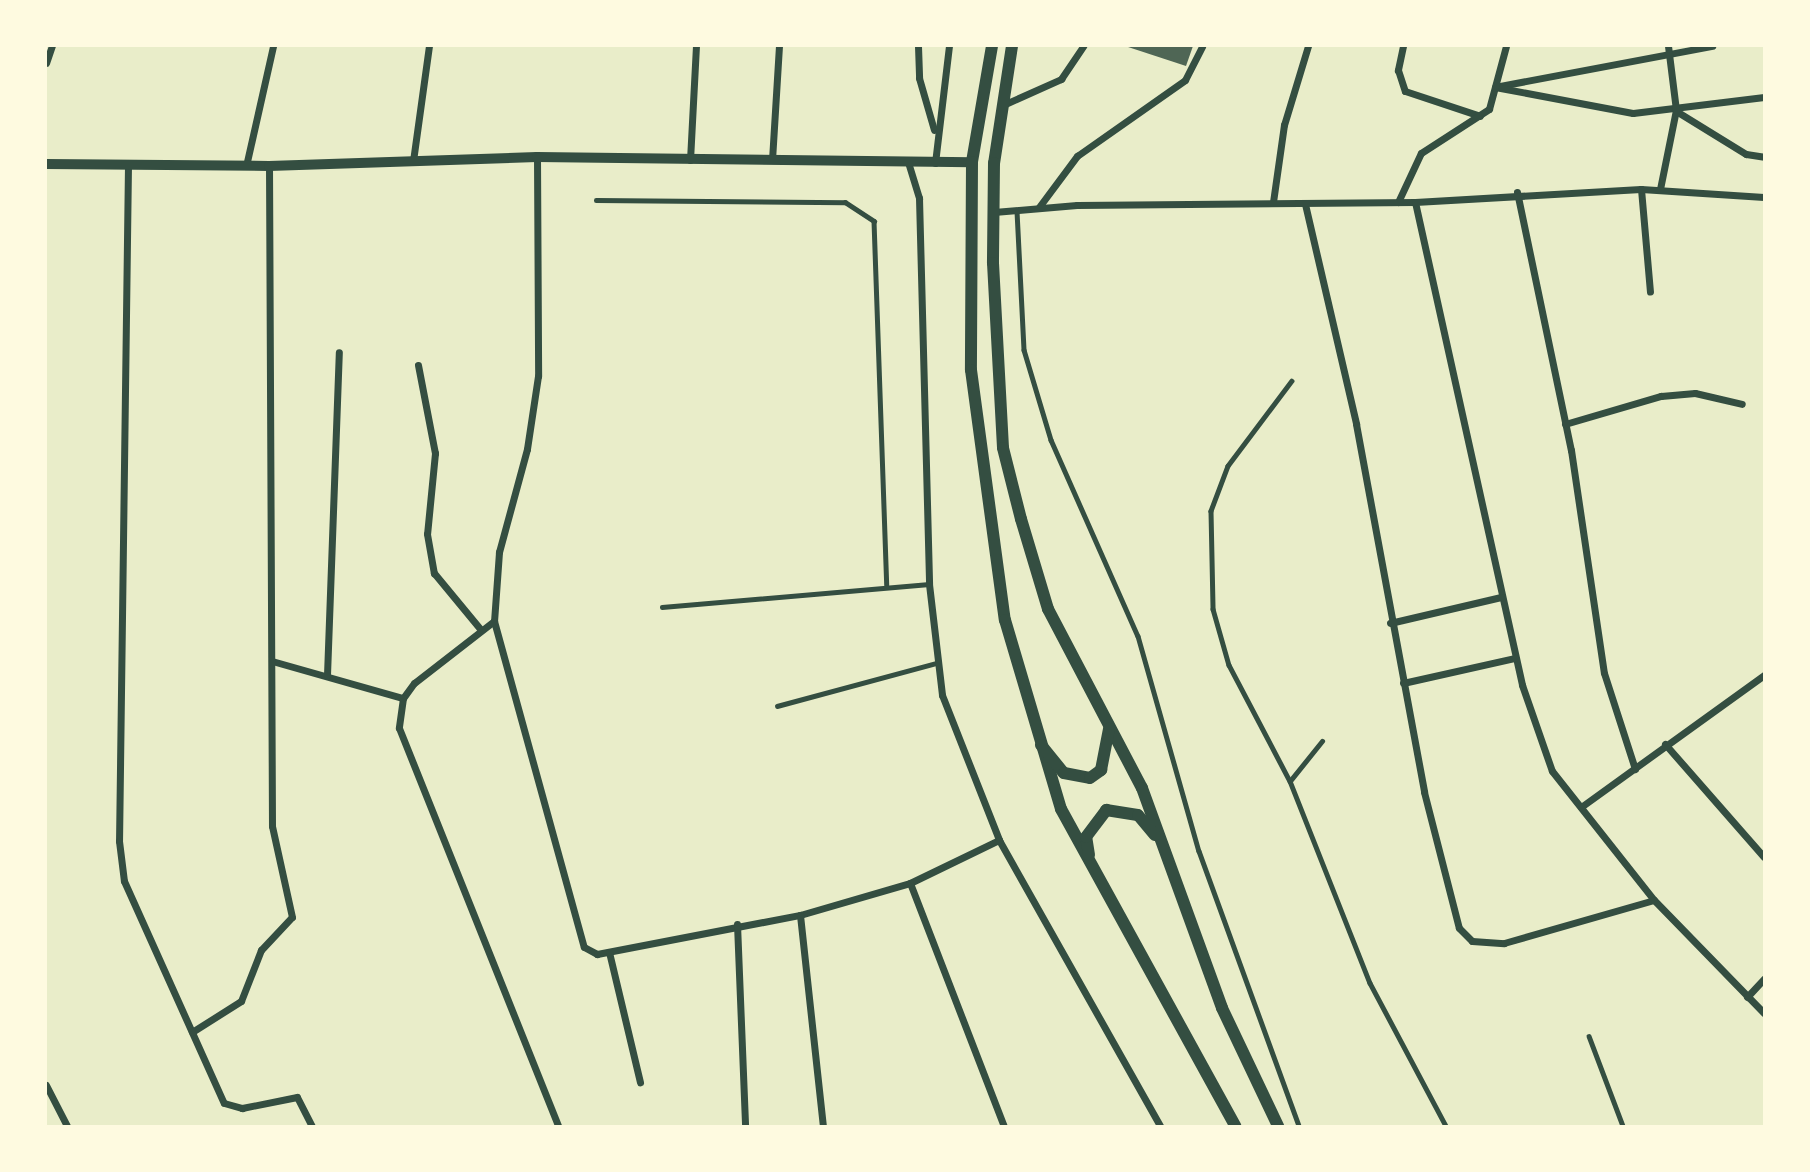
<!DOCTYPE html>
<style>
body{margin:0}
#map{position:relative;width:1810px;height:1172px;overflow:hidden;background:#e9edc9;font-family:"Open Sans",sans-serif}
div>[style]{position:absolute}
.building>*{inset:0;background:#4f6655}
.service>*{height:4.5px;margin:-2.25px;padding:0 2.25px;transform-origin:2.25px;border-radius:2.25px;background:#344e41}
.minor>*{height:7px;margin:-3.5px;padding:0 3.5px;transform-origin:3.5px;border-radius:3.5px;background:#344e41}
.tertiary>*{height:10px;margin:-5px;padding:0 5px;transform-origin:5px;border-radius:5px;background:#344e41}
.secondary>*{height:12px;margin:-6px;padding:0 6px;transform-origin:6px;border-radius:6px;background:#344e41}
span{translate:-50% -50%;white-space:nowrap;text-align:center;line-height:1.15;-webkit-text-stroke:6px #fefae0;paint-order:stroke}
.frame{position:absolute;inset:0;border:47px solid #fefae0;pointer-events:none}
</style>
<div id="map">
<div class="building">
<i style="clip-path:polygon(1125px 46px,1193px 46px,1186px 66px)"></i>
</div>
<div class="service">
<i style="left:596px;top:200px;width:249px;rotate:0.5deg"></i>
<i style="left:845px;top:202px;width:35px;rotate:33deg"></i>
<i style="left:874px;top:221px;width:364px;rotate:88deg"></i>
<i style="left:1017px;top:211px;width:139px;rotate:87.1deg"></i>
<i style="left:1024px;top:350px;width:94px;rotate:73.3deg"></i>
<i style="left:1051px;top:440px;width:214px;rotate:66.1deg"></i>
<i style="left:1138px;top:636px;width:223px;rotate:74.2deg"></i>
<i style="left:1199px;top:851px;width:293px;rotate:70deg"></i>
<i style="left:1292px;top:381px;width:106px;rotate:127deg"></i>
<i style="left:1228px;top:466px;width:48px;rotate:110.7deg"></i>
<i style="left:1211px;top:511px;width:98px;rotate:88.8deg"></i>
<i style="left:1213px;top:609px;width:58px;rotate:74.1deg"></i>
<i style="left:1229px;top:665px;width:131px;rotate:62.3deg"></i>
<i style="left:1290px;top:781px;width:217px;rotate:68.4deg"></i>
<i style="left:1370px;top:983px;width:162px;rotate:62deg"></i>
<i style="left:662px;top:607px;width:268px;rotate:-4.9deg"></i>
<i style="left:777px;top:706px;width:165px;rotate:-15.1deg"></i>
<i style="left:1290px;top:781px;width:51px;rotate:-51.3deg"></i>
<i style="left:1589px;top:1036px;width:96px;rotate:69.3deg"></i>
</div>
<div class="minor">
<i style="left:918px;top:46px;width:32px;rotate:88deg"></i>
<i style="left:919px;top:78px;width:54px;rotate:73.9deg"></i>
<i style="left:1403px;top:46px;width:25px;rotate:102deg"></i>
<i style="left:1398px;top:70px;width:22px;rotate:72deg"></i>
<i style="left:1405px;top:91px;width:79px;rotate:18.4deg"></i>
<i style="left:46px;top:63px;width:18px;rotate:-71deg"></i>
<i style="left:1500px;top:86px;width:216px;rotate:-10.7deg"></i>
<i style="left:1495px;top:87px;width:140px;rotate:10.7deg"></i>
<i style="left:1633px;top:113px;width:132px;rotate:-7deg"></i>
<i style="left:1003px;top:105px;width:64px;rotate:-24.1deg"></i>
<i style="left:1061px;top:79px;width:40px;rotate:-56deg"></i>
<i style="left:1676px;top:111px;width:82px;rotate:31.6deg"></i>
<i style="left:1746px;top:154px;width:18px;rotate:9deg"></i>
<i style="left:537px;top:157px;width:219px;rotate:89.7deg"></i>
<i style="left:538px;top:376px;width:74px;rotate:98.6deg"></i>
<i style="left:527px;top:449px;width:107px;rotate:105.2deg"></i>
<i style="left:499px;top:552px;width:69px;rotate:94.1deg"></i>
<i style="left:494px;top:621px;width:338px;rotate:74.6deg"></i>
<i style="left:584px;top:947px;width:15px;rotate:28deg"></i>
<i style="left:597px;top:954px;width:207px;rotate:-10.9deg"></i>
<i style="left:800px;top:915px;width:115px;rotate:-16.2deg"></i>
<i style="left:910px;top:883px;width:99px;rotate:-25.8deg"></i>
<i style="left:690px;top:160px;width:114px;rotate:-87deg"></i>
<i style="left:772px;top:160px;width:114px;rotate:-86.5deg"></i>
<i style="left:413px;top:161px;width:116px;rotate:-82.1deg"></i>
<i style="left:908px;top:162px;width:38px;rotate:73deg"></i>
<i style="left:919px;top:198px;width:386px;rotate:88.5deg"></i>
<i style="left:929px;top:584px;width:112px;rotate:83.3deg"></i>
<i style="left:942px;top:695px;width:156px;rotate:68.5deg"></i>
<i style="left:999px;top:840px;width:328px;rotate:60.6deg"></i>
<i style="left:935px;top:163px;width:118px;rotate:-83.2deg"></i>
<i style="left:128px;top:165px;width:676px;rotate:90.76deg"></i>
<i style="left:119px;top:841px;width:40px;rotate:82.9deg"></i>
<i style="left:124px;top:881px;width:243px;rotate:65.8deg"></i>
<i style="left:224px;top:1103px;width:19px;rotate:16deg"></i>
<i style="left:242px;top:1108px;width:56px;rotate:-11.3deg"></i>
<i style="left:297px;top:1097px;width:33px;rotate:63deg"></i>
<i style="left:246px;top:166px;width:123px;rotate:-77.3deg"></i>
<i style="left:1641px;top:189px;width:103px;rotate:85deg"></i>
<i style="left:1660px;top:189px;width:81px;rotate:-78.6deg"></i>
<i style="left:1676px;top:110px;width:64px;rotate:-97.1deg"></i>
<i style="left:1517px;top:192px;width:264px;rotate:78.2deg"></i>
<i style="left:1571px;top:450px;width:225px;rotate:81.6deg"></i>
<i style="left:1604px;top:673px;width:101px;rotate:72.1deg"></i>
<i style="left:1273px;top:202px;width:78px;rotate:-81.9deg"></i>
<i style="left:1284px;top:125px;width:83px;rotate:-73.1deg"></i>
<i style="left:1398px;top:202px;width:54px;rotate:-64.9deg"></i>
<i style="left:1421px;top:153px;width:81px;rotate:-32.9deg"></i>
<i style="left:1489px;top:109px;width:65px;rotate:-74.9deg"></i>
<i style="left:1415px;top:202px;width:495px;rotate:77.5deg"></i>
<i style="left:1522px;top:685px;width:91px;rotate:70.8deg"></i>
<i style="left:1552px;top:771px;width:164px;rotate:51.7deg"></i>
<i style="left:1654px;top:900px;width:158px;rotate:45.8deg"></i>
<i style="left:1305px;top:204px;width:226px;rotate:76.9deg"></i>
<i style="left:1356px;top:424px;width:374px;rotate:79.5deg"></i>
<i style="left:1424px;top:792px;width:140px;rotate:75.6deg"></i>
<i style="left:1459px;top:928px;width:18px;rotate:45deg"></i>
<i style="left:1472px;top:941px;width:32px;rotate:4deg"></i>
<i style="left:1504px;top:943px;width:156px;rotate:-16deg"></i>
<i style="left:1039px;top:207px;width:64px;rotate:-53.3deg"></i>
<i style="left:1077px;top:156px;width:132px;rotate:-35.1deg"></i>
<i style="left:1185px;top:80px;width:38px;rotate:-63deg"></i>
<i style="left:994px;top:212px;width:83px;rotate:-4.8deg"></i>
<i style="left:1077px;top:205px;width:338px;rotate:-0.5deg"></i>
<i style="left:1415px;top:202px;width:226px;rotate:-3.3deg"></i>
<i style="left:1641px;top:189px;width:123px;rotate:3.7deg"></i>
<i style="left:418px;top:365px;width:90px;rotate:79.1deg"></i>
<i style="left:435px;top:453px;width:81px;rotate:95.6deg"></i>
<i style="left:427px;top:534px;width:40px;rotate:80deg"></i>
<i style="left:434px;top:573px;width:74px;rotate:50.5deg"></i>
<i style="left:1565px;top:424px;width:100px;rotate:-16.3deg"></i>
<i style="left:1661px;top:396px;width:34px;rotate:-5deg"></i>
<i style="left:1695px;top:393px;width:48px;rotate:13.2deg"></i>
<i style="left:494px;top:621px;width:101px;rotate:142.2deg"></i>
<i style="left:414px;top:683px;width:19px;rotate:126deg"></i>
<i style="left:403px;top:698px;width:30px;rotate:98deg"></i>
<i style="left:399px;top:728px;width:429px;rotate:68.2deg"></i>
<i style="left:1390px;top:623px;width:114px;rotate:-13.2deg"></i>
<i style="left:272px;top:661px;width:136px;rotate:15.8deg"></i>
<i style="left:327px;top:675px;width:323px;rotate:-87.9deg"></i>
<i style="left:1403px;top:683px;width:115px;rotate:-12.6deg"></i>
<i style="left:1665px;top:744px;width:150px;rotate:48.8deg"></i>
<i style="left:1581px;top:807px;width:226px;rotate:-35.8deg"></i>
<i style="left:910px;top:883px;width:261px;rotate:68.9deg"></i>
<i style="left:800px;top:915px;width:212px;rotate:83.8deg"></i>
<i style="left:737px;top:924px;width:202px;rotate:87.7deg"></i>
<i style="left:609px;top:952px;width:134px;rotate:76.6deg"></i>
<i style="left:1747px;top:997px;width:25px;rotate:-47deg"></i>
<i style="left:192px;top:1032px;width:58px;rotate:-32.3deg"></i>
<i style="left:241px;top:1001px;width:55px;rotate:-68.6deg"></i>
<i style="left:261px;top:950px;width:45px;rotate:-46.8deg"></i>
<i style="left:292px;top:917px;width:93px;rotate:-102.4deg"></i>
<i style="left:272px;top:826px;width:660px;rotate:-90.26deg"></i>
<i style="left:46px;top:1085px;width:46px;rotate:62.9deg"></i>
</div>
<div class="tertiary">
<i style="left:46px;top:164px;width:223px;rotate:0.5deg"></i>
<i style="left:269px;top:166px;width:268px;rotate:-1.9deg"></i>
<i style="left:537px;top:157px;width:435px;rotate:0.7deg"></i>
</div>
<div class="secondary">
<i style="left:992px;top:46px;width:118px;rotate:99.8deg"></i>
<i style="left:972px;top:162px;width:208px;rotate:90.3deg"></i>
<i style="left:971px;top:370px;width:252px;rotate:82.3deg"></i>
<i style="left:1005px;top:620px;width:197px;rotate:73.5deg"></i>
<i style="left:1061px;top:809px;width:362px;rotate:61.2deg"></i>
<i style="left:1012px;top:46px;width:118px;rotate:98.7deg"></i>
<i style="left:994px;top:163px;width:100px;rotate:90.6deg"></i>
<i style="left:993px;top:263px;width:185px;rotate:86.9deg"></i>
<i style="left:1003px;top:448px;width:73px;rotate:75.8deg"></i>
<i style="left:1021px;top:519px;width:94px;rotate:73.3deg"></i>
<i style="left:1048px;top:609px;width:202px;rotate:62.3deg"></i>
<i style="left:1142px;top:788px;width:234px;rotate:70deg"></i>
<i style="left:1222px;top:1008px;width:131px;rotate:64.6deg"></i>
<i style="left:1041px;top:745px;width:36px;rotate:51deg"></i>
<i style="left:1064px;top:773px;width:26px;rotate:11deg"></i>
<i style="left:1090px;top:778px;width:14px;rotate:-36deg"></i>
<i style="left:1101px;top:770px;width:42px;rotate:-79deg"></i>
<i style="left:1089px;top:855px;width:18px;rotate:-99deg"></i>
<i style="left:1086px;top:837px;width:34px;rotate:-53deg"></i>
<i style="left:1106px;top:810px;width:32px;rotate:9deg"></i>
<i style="left:1138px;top:815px;width:26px;rotate:50deg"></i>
</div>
<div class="frame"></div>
</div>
